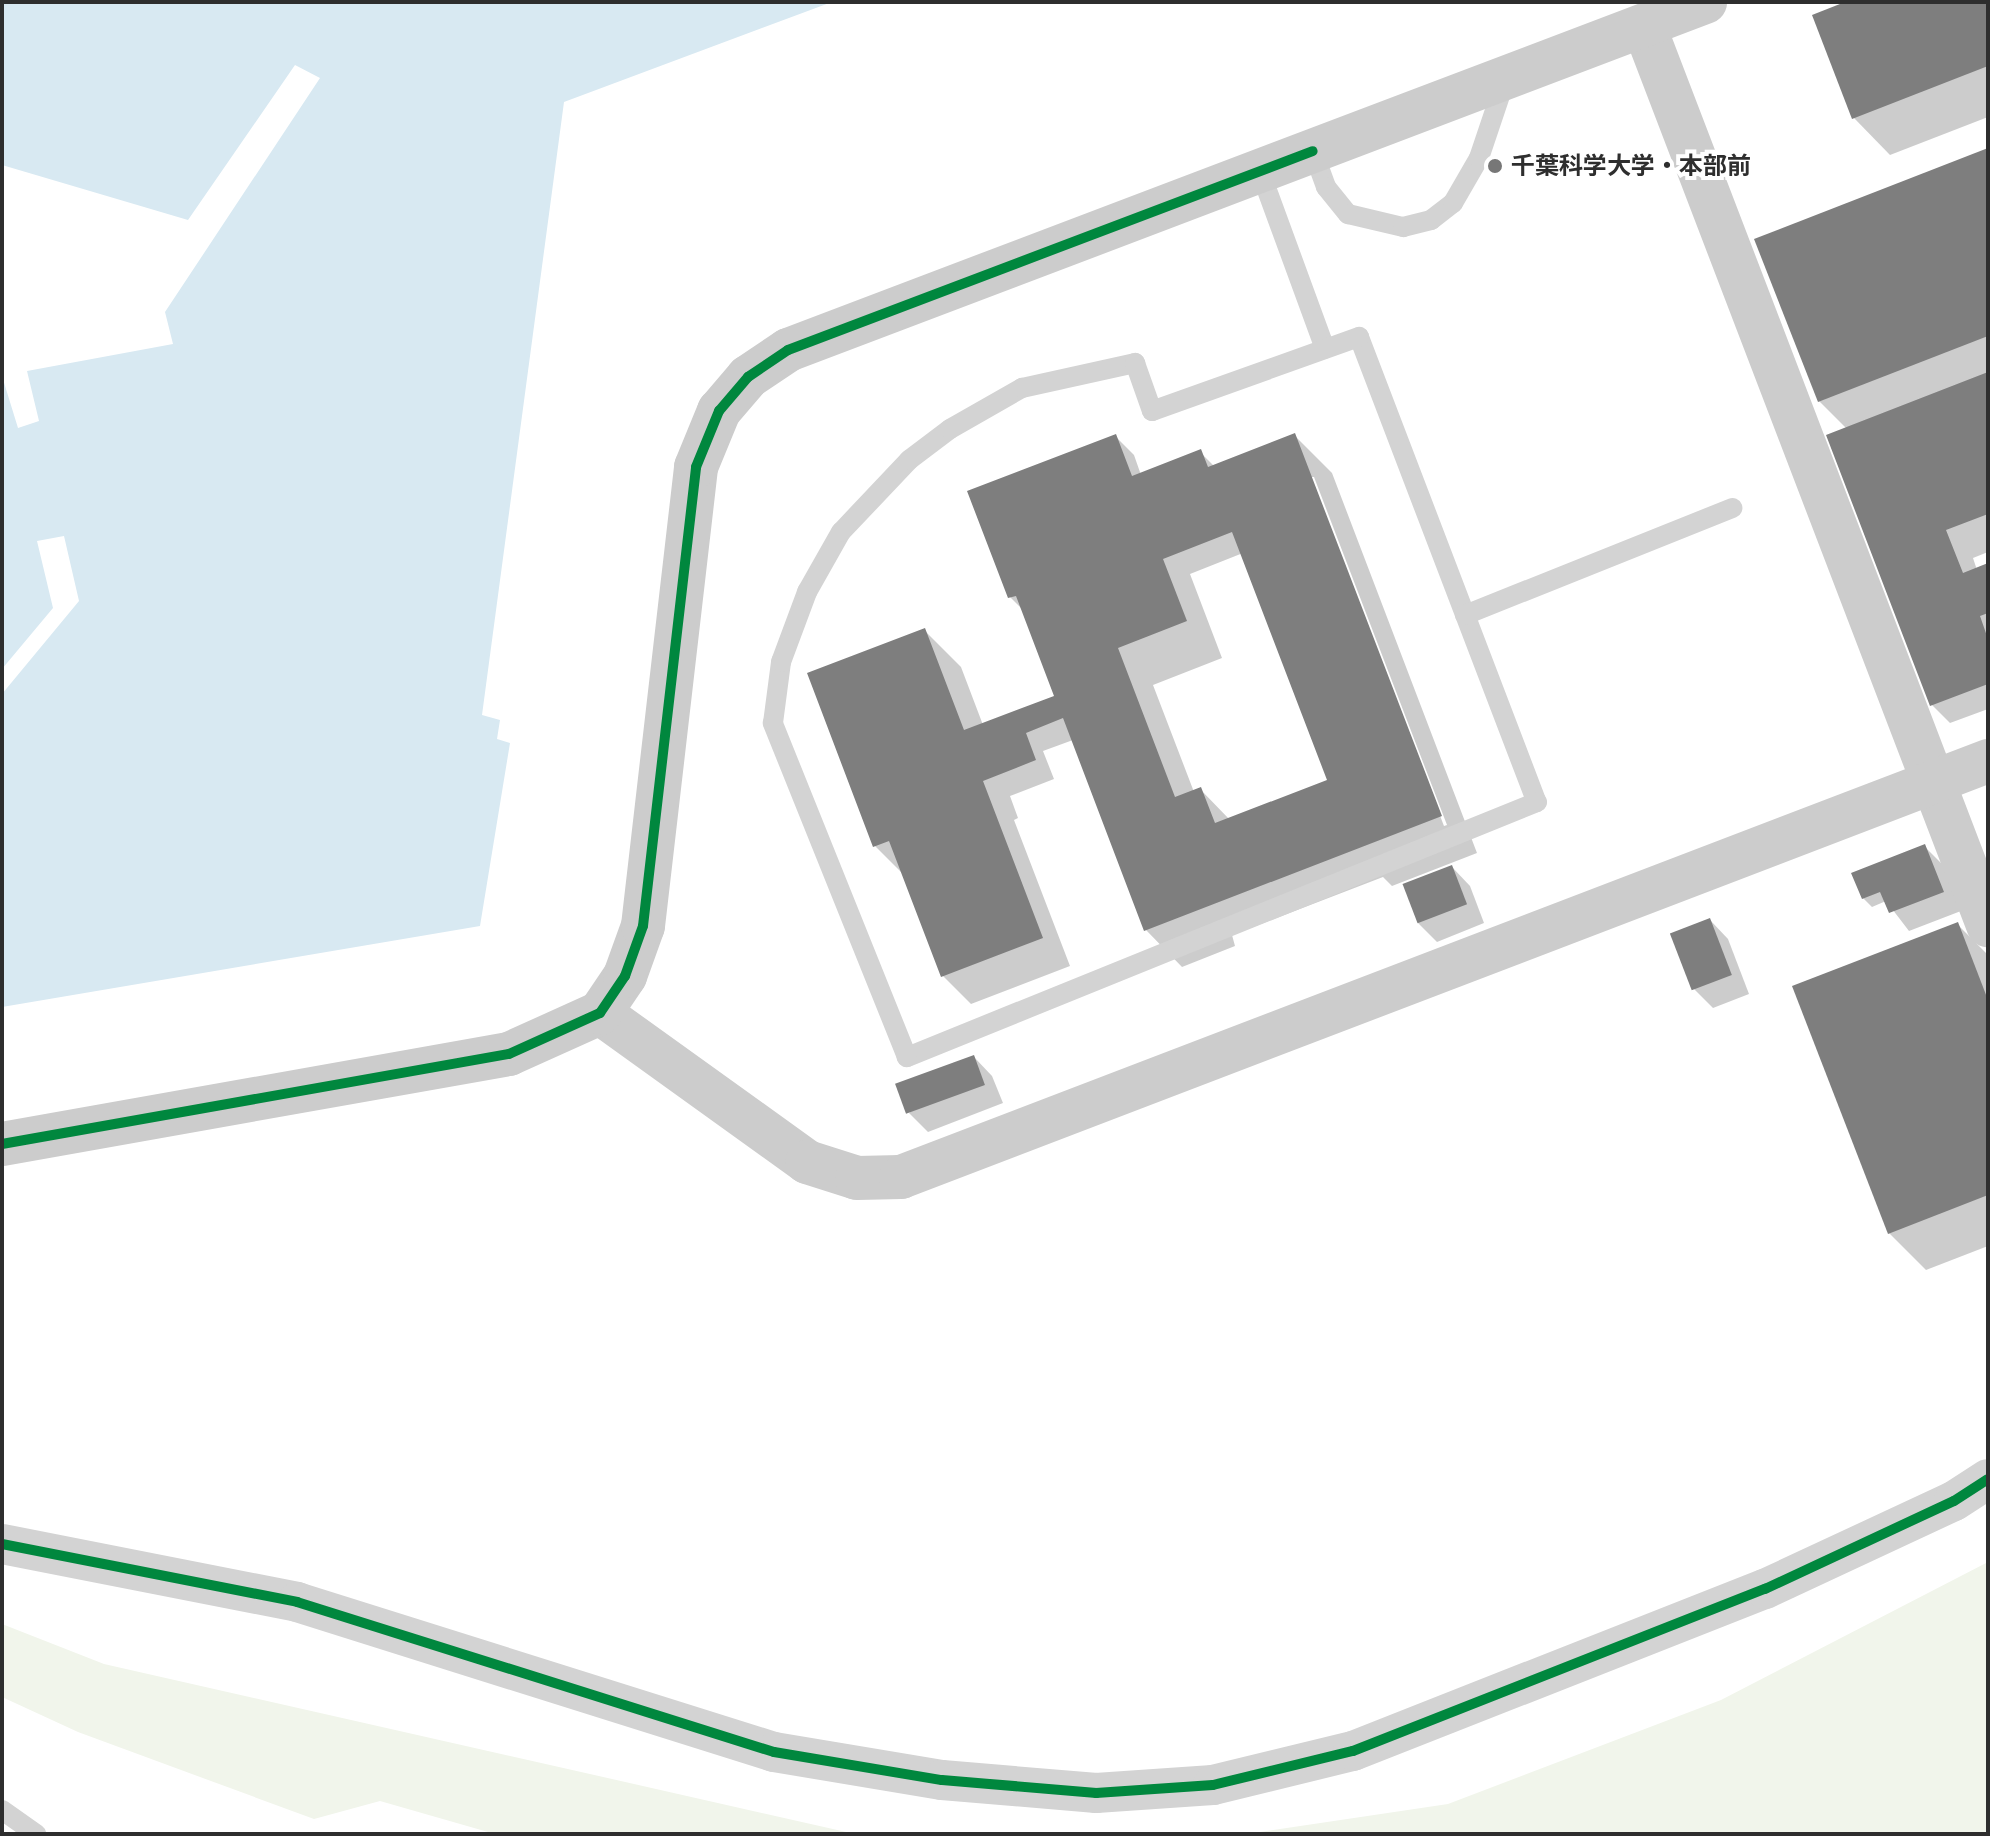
<!DOCTYPE html>
<meta charset="utf-8">
<style>
body{margin:0}
#map{position:relative;width:1990px;height:1836px;overflow:hidden;background:#fff;font-family:"Space Grotesk","Noto Sans JP",sans-serif}
div>[style]{position:absolute}
.green>*{inset:0;background:#f1f5eb}
.water>*{inset:0;background:#d8e9f2}
.shadow>*{inset:0;background:#0003}
.building>*{inset:0;background:#7e7e7e;transform-origin:0 0}
.lane>*{height:20px;margin:-10px;padding:0 10px;transform-origin:10px;border-radius:10px;background:#d3d3d3}
.street>*{height:40px;margin:-20px;padding:0 20px;transform-origin:20px;border-radius:20px;background:#d3d3d3}
.secondary>*{height:44px;margin:-22px;padding:0 22px;transform-origin:22px;border-radius:22px;background:#ccc}
.cycleway>*{height:10px;margin:-5px;padding:0 5px;transform-origin:5px;border-radius:5px;background:#00873e}
.dots>*{width:22px;height:22px;translate:-50% -50%;box-sizing:border-box;border:4px solid #fff;border-radius:50%}
span{translate:-50% -50%;white-space:nowrap;text-align:center;line-height:1.15;-webkit-text-stroke:8px #fff;paint-order:stroke}
.poi-label{font-size:24px;color:#2e2e2e;font-weight:700}
.left{translate:0 -50%;text-align:left}
.frame{position:absolute;inset:0;border:4px solid #2e2e2e;pointer-events:none}
</style>
<div id="map">
<div class="green">
<i style="clip-path:polygon(1988px 1562px,1988px 1834px,1246px 1834px,1448px 1804px,1721px 1700px)"></i>
<i style="clip-path:polygon(2px 1624px,104px 1664px,855px 1834px,495px 1834px,380px 1801px,314px 1819px,78px 1732px,2px 1697px)"></i>
</div>
<div class="water">
<i style="clip-path:polygon(2px 2px,832px 2px,564px 102px,482px 715px,500px 720px,497px 739px,510px 743px,480px 926px,2px 1007px,2px 694px,79px 601px,64px 536px,37px 541px,53px 608px,2px 669px,2px 376px,18px 428px,39px 421px,27px 371px,173px 344px,165px 312px,320px 78px,295px 65px,188px 220px,2px 165px)"></i>
</div>
<div class="shadow">
<i style="clip-path:polygon(1851px 2px,1988px 2px,1988px 117px,1890px 155px,1854px 118px)"></i>
<i style="clip-path:polygon(1988px 150px,1988px 552px,1973px 558px,1977px 570px,1988px 566px,1988px 709px,1950px 723px,1932px 705px,1847px 429px,1819px 401px)"></i>
<i style="clip-path:polygon(evenodd,1115px 436px,1134px 455px,1141px 475px,1200px 452px,1215px 467px,1295px 436px,1332px 473px,1477px 853px,1392px 886px,1383px 877px,1232px 935px,1235px 946px,1182px 967px,1146px 930px,1073px 740px,1043px 751px,1054px 779px,1010px 796px,1018px 818px,1014px 820px,1070px 966px,971px 1004px,943px 976px,904px 875px,875px 846px,924px 630px,961px 667px,983px 725px,1057px 697px,1024px 611px,1010px 597px,1115px 436px,1310px 477px,1314px 477px,1447px 825px,1444px 826px,1310px 477px,1115px 436px,1243px 553px,1332px 788px,1230px 820px,1200px 789px,1194px 792px,1153px 685px,1222px 658px,1190px 574px,1243px 553px)"></i>
<i style="clip-path:polygon(1924px 846px,1943px 865px,1961px 911px,1909px 931px,1886px 901px,1872px 907px,1863px 898px)"></i>
<i style="clip-path:polygon(1452px 867px,1470px 886px,1484px 923px,1437px 942px,1418px 923px)"></i>
<i style="clip-path:polygon(1710px 920px,1728px 939px,1749px 994px,1713px 1008px,1694px 989px)"></i>
<i style="clip-path:polygon(1957px 924px,1988px 955px,1988px 1246px,1926px 1270px,1889px 1233px)"></i>
<i style="clip-path:polygon(974px 1057px,992px 1076px,1003px 1103px,928px 1132px,909px 1113px)"></i>
</div>
<div class="building">
<i style="clip-path:polygon(1845px 2px,1988px 2px,1988px 66px,1852px 119px,1812px 15px)"></i>
<i style="clip-path:polygon(1988px 148px,1988px 336px,1818px 402px,1754px 239px)"></i>
<i style="clip-path:polygon(1988px 372px,1988px 514px,1946px 530px,1963px 573px,1988px 563px,1988px 613px,1980px 616px,1988px 639px,1988px 684px,1930px 706px,1826px 435px)"></i>
<i style="clip-path:polygon(evenodd,1295px 433px,1442px 816px,1144px 931px,1063px 718px,1026px 733px,1036px 760px,983px 781px,1043px 938px,941px 977px,889px 841px,873px 847px,807px 673px,925px 628px,964px 730px,1054px 696px,1016px 596px,1008px 598px,967px 491px,1116px 434px,1132px 476px,1201px 449px,1208px 467px,1295px 433px,1232px 532px,1327px 780px,1215px 823px,1201px 787px,1175px 797px,1118px 648px,1187px 621px,1163px 559px,1232px 532px)"></i>
<i style="clip-path:polygon(1925px 844px,1944px 892px,1889px 913px,1880px 892px,1862px 899px,1851px 873px)"></i>
<i style="left:1452px;top:865px;width:42px;height:53px;rotate:69deg"></i>
<i style="left:1710px;top:918px;width:61px;height:43px;rotate:69deg"></i>
<i style="clip-path:polygon(1958px 922px,1988px 1000px,1988px 1195px,1888px 1234px,1792px 986px)"></i>
<i style="left:974px;top:1055px;width:32px;height:84px;rotate:70deg"></i>
</div>
<div class="lane">
<i style="left:1313px;top:151px;width:38px;rotate:70deg"></i>
<i style="left:1326px;top:187px;width:35px;rotate:51deg"></i>
<i style="left:1348px;top:214px;width:57px;rotate:13.3deg"></i>
<i style="left:1403px;top:227px;width:29px;rotate:-14deg"></i>
<i style="left:1431px;top:220px;width:28px;rotate:-38deg"></i>
<i style="left:1453px;top:203px;width:52px;rotate:-60deg"></i>
<i style="left:1479px;top:158px;width:84px;rotate:-71.4deg"></i>
<i style="left:1260px;top:171px;width:189px;rotate:69.9deg"></i>
<i style="left:1359px;top:337px;width:498px;rotate:69.1deg"></i>
<i style="left:1537px;top:802px;width:680px;rotate:157.96deg"></i>
<i style="left:907px;top:1057px;width:360px;rotate:-111.9deg"></i>
<i style="left:773px;top:723px;width:62px;rotate:-82.5deg"></i>
<i style="left:781px;top:662px;width:75px;rotate:-69.6deg"></i>
<i style="left:807px;top:592px;width:69px;rotate:-60.5deg"></i>
<i style="left:841px;top:532px;width:99px;rotate:-46.6deg"></i>
<i style="left:909px;top:460px;width:51px;rotate:-37.1deg"></i>
<i style="left:950px;top:429px;width:83px;rotate:-29.7deg"></i>
<i style="left:1022px;top:388px;width:116px;rotate:-12.5deg"></i>
<i style="left:1135px;top:363px;width:51px;rotate:70.5deg"></i>
<i style="left:1152px;top:411px;width:220px;rotate:-19.7deg"></i>
<i style="left:1465px;top:615px;width:288px;rotate:-21.8deg"></i>
<i style="left:2px;top:1810px;width:42px;rotate:35.2deg"></i>
</div>
<div class="street">
<i style="left:2px;top:1544px;width:301px;rotate:11.1deg"></i>
<i style="left:297px;top:1602px;width:500px;rotate:17.46deg"></i>
<i style="left:774px;top:1752px;width:170px;rotate:9.5deg"></i>
<i style="left:942px;top:1780px;width:155px;rotate:4.8deg"></i>
<i style="left:1096px;top:1793px;width:117px;rotate:-3.9deg"></i>
<i style="left:1213px;top:1785px;width:144px;rotate:-13.7deg"></i>
<i style="left:1353px;top:1751px;width:443px;rotate:-21.5deg"></i>
<i style="left:1765px;top:1589px;width:208px;rotate:-25deg"></i>
<i style="left:1954px;top:1501px;width:40px;rotate:-32.9deg"></i>
</div>
<div class="secondary">
<i style="left:1644px;top:26px;width:963px;rotate:69.06deg"></i>
<i style="left:600px;top:1013px;width:255px;rotate:35.7deg"></i>
<i style="left:807px;top:1162px;width:52px;rotate:17.7deg"></i>
<i style="left:857px;top:1178px;width:44px;rotate:-1.3deg"></i>
<i style="left:901px;top:1177px;width:1164px;rotate:-20.94deg"></i>
<i style="left:2px;top:1144px;width:515px;rotate:-10.07deg"></i>
<i style="left:509px;top:1054px;width:100px;rotate:-24.3deg"></i>
<i style="left:600px;top:1013px;width:45px;rotate:-56deg"></i>
<i style="left:625px;top:976px;width:53px;rotate:-70.2deg"></i>
<i style="left:643px;top:926px;width:462px;rotate:-83.4deg"></i>
<i style="left:696px;top:467px;width:61px;rotate:-67.7deg"></i>
<i style="left:719px;top:411px;width:45px;rotate:-49.5deg"></i>
<i style="left:748px;top:377px;width:48px;rotate:-34deg"></i>
<i style="left:788px;top:350px;width:981px;rotate:-20.78deg"></i>
</div>
<div class="cycleway">
<i style="left:2px;top:1144px;width:515px;rotate:-10.07deg"></i>
<i style="left:509px;top:1054px;width:100px;rotate:-24.3deg"></i>
<i style="left:600px;top:1013px;width:45px;rotate:-56deg"></i>
<i style="left:625px;top:976px;width:53px;rotate:-70.2deg"></i>
<i style="left:643px;top:926px;width:462px;rotate:-83.4deg"></i>
<i style="left:696px;top:467px;width:61px;rotate:-67.7deg"></i>
<i style="left:719px;top:411px;width:45px;rotate:-49.5deg"></i>
<i style="left:748px;top:377px;width:48px;rotate:-34deg"></i>
<i style="left:788px;top:350px;width:561px;rotate:-20.76deg"></i>
<i style="left:2px;top:1544px;width:301px;rotate:11.1deg"></i>
<i style="left:297px;top:1602px;width:500px;rotate:17.46deg"></i>
<i style="left:774px;top:1752px;width:170px;rotate:9.5deg"></i>
<i style="left:942px;top:1780px;width:155px;rotate:4.8deg"></i>
<i style="left:1096px;top:1793px;width:117px;rotate:-3.9deg"></i>
<i style="left:1213px;top:1785px;width:144px;rotate:-13.7deg"></i>
<i style="left:1353px;top:1751px;width:443px;rotate:-21.5deg"></i>
<i style="left:1765px;top:1589px;width:208px;rotate:-25deg"></i>
<i style="left:1954px;top:1501px;width:40px;rotate:-32.9deg"></i>
</div>
<div class="dots">
<i style="left:1495px;top:166px;background:#777"></i>
</div>
<div class="poi-label">
<span class="left" style="left:1511px;top:166px">千葉科学大学・本部前</span>
</div>
<div class="frame"></div>
</div>
